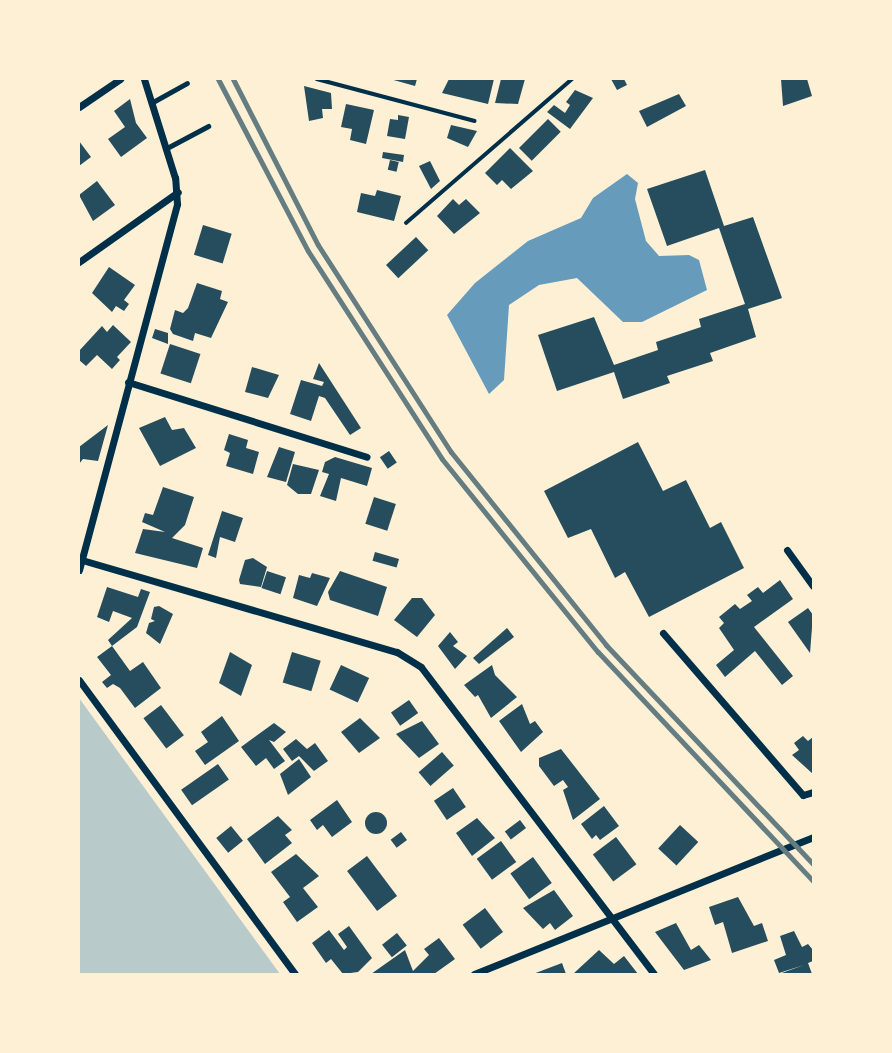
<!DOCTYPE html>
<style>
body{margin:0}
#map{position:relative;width:892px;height:1053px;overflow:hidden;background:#fdf0d5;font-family:Montserrat,sans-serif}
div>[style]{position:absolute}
.green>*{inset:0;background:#b9caca}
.water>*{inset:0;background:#669bbc}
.building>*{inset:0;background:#264d5e;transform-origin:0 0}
.round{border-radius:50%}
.path>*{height:3.5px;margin:-1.75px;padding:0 1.75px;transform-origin:1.75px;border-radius:1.75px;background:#003049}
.service>*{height:5px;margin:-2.5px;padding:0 2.5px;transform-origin:2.5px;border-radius:2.5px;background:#003049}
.minor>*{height:7px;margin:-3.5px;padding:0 3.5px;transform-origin:3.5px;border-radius:3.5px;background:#003049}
.rail>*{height:5px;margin:-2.5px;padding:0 2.5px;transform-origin:2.5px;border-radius:2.5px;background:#657d81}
span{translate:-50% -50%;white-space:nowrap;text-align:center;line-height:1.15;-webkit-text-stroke:6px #fdf0d5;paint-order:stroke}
.frame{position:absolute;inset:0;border:80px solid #fdf0d5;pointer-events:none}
</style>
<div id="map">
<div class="green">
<i style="clip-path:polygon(79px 698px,280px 974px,79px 974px)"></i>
</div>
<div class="water">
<i style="clip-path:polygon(627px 174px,638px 183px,635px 199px,646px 241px,659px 256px,689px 255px,699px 260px,707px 290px,642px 322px,623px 322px,577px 278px,539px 285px,509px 305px,504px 380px,489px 394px,447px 315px,475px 283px,528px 241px,581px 218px,593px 198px)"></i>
</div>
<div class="building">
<i style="clip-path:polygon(390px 79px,417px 79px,415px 86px)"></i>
<i style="clip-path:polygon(449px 79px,494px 79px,488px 104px,442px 93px)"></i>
<i style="clip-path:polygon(501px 79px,525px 79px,518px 104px,495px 103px)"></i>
<i style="clip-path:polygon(611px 79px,624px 79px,627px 85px,617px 90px)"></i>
<i style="clip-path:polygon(781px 79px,807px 79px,812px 96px,783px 106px)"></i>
<i style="clip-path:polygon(304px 86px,331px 93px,332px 109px,322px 109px,323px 118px,309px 121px)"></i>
<i style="clip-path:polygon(575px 90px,593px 98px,570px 129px,547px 112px,554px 105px,565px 113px,570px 105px,566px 102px)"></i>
<i style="clip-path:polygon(679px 94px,686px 106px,647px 127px,639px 111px)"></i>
<i style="clip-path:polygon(130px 99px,136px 123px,147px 138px,121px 157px,108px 139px,125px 127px,114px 111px)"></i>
<i style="clip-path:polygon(346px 104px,374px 110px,366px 144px,350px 140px,352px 129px,341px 127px)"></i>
<i style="clip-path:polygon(398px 115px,409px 117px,405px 139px,387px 136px,390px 119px,398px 120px)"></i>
<i style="left:548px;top:119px;width:18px;height:41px;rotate:45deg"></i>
<i style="clip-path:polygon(451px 125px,477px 131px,468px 147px,447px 138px)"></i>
<i style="clip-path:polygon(79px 141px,91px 157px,79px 166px)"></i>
<i style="clip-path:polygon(510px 148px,533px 171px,511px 189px,502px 180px,497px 185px,485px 173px)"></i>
<i style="clip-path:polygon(383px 152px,404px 155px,403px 162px,382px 158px)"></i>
<i style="left:390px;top:160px;width:9px;height:10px;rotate:13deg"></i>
<i style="clip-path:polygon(430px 161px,440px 181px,431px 189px,419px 166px)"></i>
<i style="clip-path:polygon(705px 170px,724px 226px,753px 217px,782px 298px,748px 309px,756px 337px,710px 353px,713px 361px,667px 376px,670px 383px,623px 399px,614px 372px,557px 391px,538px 335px,594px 317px,614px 365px,658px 350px,656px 342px,701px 327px,699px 319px,745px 304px,719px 228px,667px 246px,647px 189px)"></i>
<i style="clip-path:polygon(97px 181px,115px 205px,93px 221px,79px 195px)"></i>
<i style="clip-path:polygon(377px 190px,401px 196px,394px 221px,357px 212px,361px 193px,375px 196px)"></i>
<i style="clip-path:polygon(453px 199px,459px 205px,466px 199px,480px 213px,454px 234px,437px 216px)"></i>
<i style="left:203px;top:225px;width:30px;height:31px;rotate:17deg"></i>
<i style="left:416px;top:237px;width:18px;height:41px;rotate:47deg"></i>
<i style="clip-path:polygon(109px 267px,135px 285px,124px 300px,129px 304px,124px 311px,116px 306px,112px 312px,92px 293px)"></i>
<i style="clip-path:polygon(197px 283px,222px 291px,220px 299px,228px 302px,211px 338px,195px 333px,193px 341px,173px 334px,170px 329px,175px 310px,183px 313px,188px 308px)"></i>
<i style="clip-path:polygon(113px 325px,131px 342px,117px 357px,120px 360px,112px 369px,97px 355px,86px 366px,79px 360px,79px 351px,102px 326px,107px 332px)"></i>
<i style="clip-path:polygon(155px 329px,168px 333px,168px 344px,152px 338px)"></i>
<i style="left:170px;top:344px;width:32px;height:31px;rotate:18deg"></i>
<i style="clip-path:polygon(319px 363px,361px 428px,350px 435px,325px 398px,319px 396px,311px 421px,290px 414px,301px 380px,322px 386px,324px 382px,313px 379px)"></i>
<i style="clip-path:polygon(252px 367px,279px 375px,268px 398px,245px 392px)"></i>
<i style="clip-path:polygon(165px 417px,172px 430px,184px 428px,196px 448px,160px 466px,139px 428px)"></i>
<i style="clip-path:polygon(108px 425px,98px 461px,83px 459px,79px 464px,79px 447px)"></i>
<i style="clip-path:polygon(229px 434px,248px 440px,246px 448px,259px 452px,253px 474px,226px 466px,230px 453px,224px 450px)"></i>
<i style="clip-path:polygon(638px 442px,663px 491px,686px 480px,710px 528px,721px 522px,744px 568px,649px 617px,625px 572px,615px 578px,591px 529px,568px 538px,544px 491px)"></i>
<i style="clip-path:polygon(279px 447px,295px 452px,286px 482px,267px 477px)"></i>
<i style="left:389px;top:451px;width:14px;height:11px;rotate:56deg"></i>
<i style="clip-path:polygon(335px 457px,372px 468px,367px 486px,341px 478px,336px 501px,320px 496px,329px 474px,322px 472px,325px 462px)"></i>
<i style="clip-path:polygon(293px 464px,319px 470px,311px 494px,298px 494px,287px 485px)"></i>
<i style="clip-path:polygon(163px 487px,194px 497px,185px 525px,172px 538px,203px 548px,197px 568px,135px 553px,143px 529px,165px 532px,142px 522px,145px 513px,153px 515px)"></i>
<i style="left:374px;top:497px;width:23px;height:28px;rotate:18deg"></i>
<i style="clip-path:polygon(222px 511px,243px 518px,235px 542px,220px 537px,216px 558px,208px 555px)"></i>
<i style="left:375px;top:552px;width:25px;height:9px;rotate:16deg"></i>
<i style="clip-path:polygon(253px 558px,267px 567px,261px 587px,240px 584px,239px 580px,245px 560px)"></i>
<i style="left:267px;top:571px;width:20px;height:18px;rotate:18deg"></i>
<i style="clip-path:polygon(340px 571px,387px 587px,378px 616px,330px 600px,328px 592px)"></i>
<i style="clip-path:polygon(312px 573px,330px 578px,317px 606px,293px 598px,299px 575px,310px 578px)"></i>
<i style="clip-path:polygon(780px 580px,793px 599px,754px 627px,793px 676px,782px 685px,755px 651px,725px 677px,716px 665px,734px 650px,719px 628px,724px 623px,719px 617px,735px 604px,740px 609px,752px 601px,747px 595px,758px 587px,763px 593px)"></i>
<i style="clip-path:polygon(107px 587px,138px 597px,141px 589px,150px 592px,137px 627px,112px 646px,108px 640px,132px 618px,113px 611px,109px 622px,97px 617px)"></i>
<i style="clip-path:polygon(412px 598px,422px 598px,435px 615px,417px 637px,394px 620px)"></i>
<i style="clip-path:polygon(159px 606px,173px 614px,160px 644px,146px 633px,149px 623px,155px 621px,151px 619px,154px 607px)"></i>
<i style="clip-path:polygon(808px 608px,813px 615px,810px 653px,788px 622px)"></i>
<i style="clip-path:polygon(507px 628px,514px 637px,479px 664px,473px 658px)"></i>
<i style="clip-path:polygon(450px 632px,458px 642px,453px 646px,467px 656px,455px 669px,438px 646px)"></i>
<i style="clip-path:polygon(112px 646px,130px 671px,143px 662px,161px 688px,135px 708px,120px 688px,113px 684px,107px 688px,102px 682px,111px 675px,97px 657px)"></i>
<i style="clip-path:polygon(230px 652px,252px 665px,241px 696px,219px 683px)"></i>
<i style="left:292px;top:652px;width:30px;height:32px;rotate:17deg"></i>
<i style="left:341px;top:665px;width:31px;height:27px;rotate:25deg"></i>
<i style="clip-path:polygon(492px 665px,495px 675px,517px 697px,491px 718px,478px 695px,475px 697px,464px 685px)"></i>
<i style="left:409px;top:700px;width:16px;height:22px;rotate:55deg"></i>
<i style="clip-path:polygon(522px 704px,530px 724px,535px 721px,543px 732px,521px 752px,499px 721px)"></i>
<i style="left:161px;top:705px;width:38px;height:22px;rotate:53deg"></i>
<i style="clip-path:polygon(222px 716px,239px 741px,205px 765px,195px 751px,208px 742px,201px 732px)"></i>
<i style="clip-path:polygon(360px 718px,380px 738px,359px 753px,341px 732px)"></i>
<i style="clip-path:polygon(422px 721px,439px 744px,419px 758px,396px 734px)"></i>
<i style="clip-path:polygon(274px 723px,286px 732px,274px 742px,269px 740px,285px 761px,274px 769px,266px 758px,256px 766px,241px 747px)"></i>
<i style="clip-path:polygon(803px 736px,808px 741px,813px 737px,813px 774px,792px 755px,799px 750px,794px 743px)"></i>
<i style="clip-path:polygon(296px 739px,307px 749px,315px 743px,328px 761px,314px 771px,299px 756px,292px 761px,283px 749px)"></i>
<i style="clip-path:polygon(561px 749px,600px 799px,573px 820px,563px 790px,568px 787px,563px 780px,554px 786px,539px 766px,539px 758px)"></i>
<i style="left:442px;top:752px;width:18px;height:31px;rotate:49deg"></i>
<i style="clip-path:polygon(299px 759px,311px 777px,288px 795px,280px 774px)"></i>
<i style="left:218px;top:764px;width:19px;height:45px;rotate:55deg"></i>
<i style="left:453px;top:788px;width:23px;height:23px;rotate:56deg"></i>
<i style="clip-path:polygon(337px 800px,352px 822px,332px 837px,323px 825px,317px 830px,310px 820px)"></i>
<i style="clip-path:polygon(604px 806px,619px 826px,600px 840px,596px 835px,592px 839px,581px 824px)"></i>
<i class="round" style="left:365px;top:812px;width:22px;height:22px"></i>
<i style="clip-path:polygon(278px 816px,292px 830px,285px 835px,292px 843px,265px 864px,247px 839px)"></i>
<i style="clip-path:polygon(477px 818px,495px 838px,472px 856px,456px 833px)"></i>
<i style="left:520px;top:820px;width:10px;height:19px;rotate:53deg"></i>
<i style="left:680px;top:825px;width:25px;height:32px;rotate:43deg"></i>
<i style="left:231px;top:826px;width:19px;height:19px;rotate:51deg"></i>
<i style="left:401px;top:832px;width:10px;height:13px;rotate:53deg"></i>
<i style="left:616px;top:837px;width:34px;height:29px;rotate:53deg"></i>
<i style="left:501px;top:841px;width:26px;height:30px;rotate:54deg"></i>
<i style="clip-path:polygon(296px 854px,319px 876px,303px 888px,318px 907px,297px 922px,283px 902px,290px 897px,271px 872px)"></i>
<i style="left:367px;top:856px;width:50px;height:25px;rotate:53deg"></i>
<i style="left:533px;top:857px;width:32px;height:28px;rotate:54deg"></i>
<i style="clip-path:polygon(554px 890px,573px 916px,555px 930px,550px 923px,543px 929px,523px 908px)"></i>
<i style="clip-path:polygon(738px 897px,754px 926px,762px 923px,768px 941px,732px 953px,723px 922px,715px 925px,709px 907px)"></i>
<i style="left:485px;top:908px;width:30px;height:28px;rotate:53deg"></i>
<i style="clip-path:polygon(676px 923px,691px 950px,699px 945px,711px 960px,684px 970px,655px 932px)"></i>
<i style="clip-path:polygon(349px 926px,372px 958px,358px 972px,343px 974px,331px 959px,326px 963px,312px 943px,329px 930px,344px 950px,347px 947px,338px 934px)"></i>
<i style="clip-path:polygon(794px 931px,802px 947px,808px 944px,813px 950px,813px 961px,808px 963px,812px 974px,779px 974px,804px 965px,779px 973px,774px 960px,786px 955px,780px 936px)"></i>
<i style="left:397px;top:933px;width:16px;height:19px;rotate:52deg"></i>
<i style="clip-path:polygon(439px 938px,455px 959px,434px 974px,371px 974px,405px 950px,413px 971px,429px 955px,424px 949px)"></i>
<i style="clip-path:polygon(599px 950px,614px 964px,624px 956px,638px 974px,573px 974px)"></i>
<i style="clip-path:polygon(562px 963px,566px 974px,533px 974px)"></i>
</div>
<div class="path">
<i style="left:317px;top:79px;width:163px;rotate:14.9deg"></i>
<i style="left:406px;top:223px;width:220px;rotate:-40.9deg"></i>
</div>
<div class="service">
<i style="left:151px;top:103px;width:41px;rotate:-29.1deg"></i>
<i style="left:165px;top:149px;width:49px;rotate:-28.1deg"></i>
</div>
<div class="minor">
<i style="left:79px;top:107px;width:50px;rotate:-34.3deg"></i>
<i style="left:79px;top:262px;width:121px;rotate:-35.3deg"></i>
<i style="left:128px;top:382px;width:250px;rotate:17.4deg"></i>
<i style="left:787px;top:550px;width:44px;rotate:54.2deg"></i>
<i style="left:82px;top:560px;width:328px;rotate:16.3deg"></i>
<i style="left:397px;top:652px;width:28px;rotate:32deg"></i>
<i style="left:421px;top:667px;width:385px;rotate:52.8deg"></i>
<i style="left:79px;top:570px;width:379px;rotate:-75deg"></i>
<i style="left:177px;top:204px;width:26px;rotate:-94deg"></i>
<i style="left:175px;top:178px;width:104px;rotate:-107.4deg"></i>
<i style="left:663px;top:633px;width:214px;rotate:49.2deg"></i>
<i style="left:803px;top:795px;width:10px;rotate:-17deg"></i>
<i style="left:79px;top:680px;width:365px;rotate:53.7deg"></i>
<i style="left:474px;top:974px;width:366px;rotate:-22deg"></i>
</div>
<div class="rail">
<i style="left:218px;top:79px;width:194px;rotate:62.4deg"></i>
<i style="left:308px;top:251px;width:247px;rotate:57.2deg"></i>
<i style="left:442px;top:459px;width:248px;rotate:51.1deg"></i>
<i style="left:598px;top:652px;width:314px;rotate:46.8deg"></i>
<i style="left:233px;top:79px;width:186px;rotate:62.9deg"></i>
<i style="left:318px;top:245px;width:246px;rotate:57.3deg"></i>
<i style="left:451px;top:452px;width:248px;rotate:51.2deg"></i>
<i style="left:606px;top:645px;width:301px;rotate:46.6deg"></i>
</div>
<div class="frame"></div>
</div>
